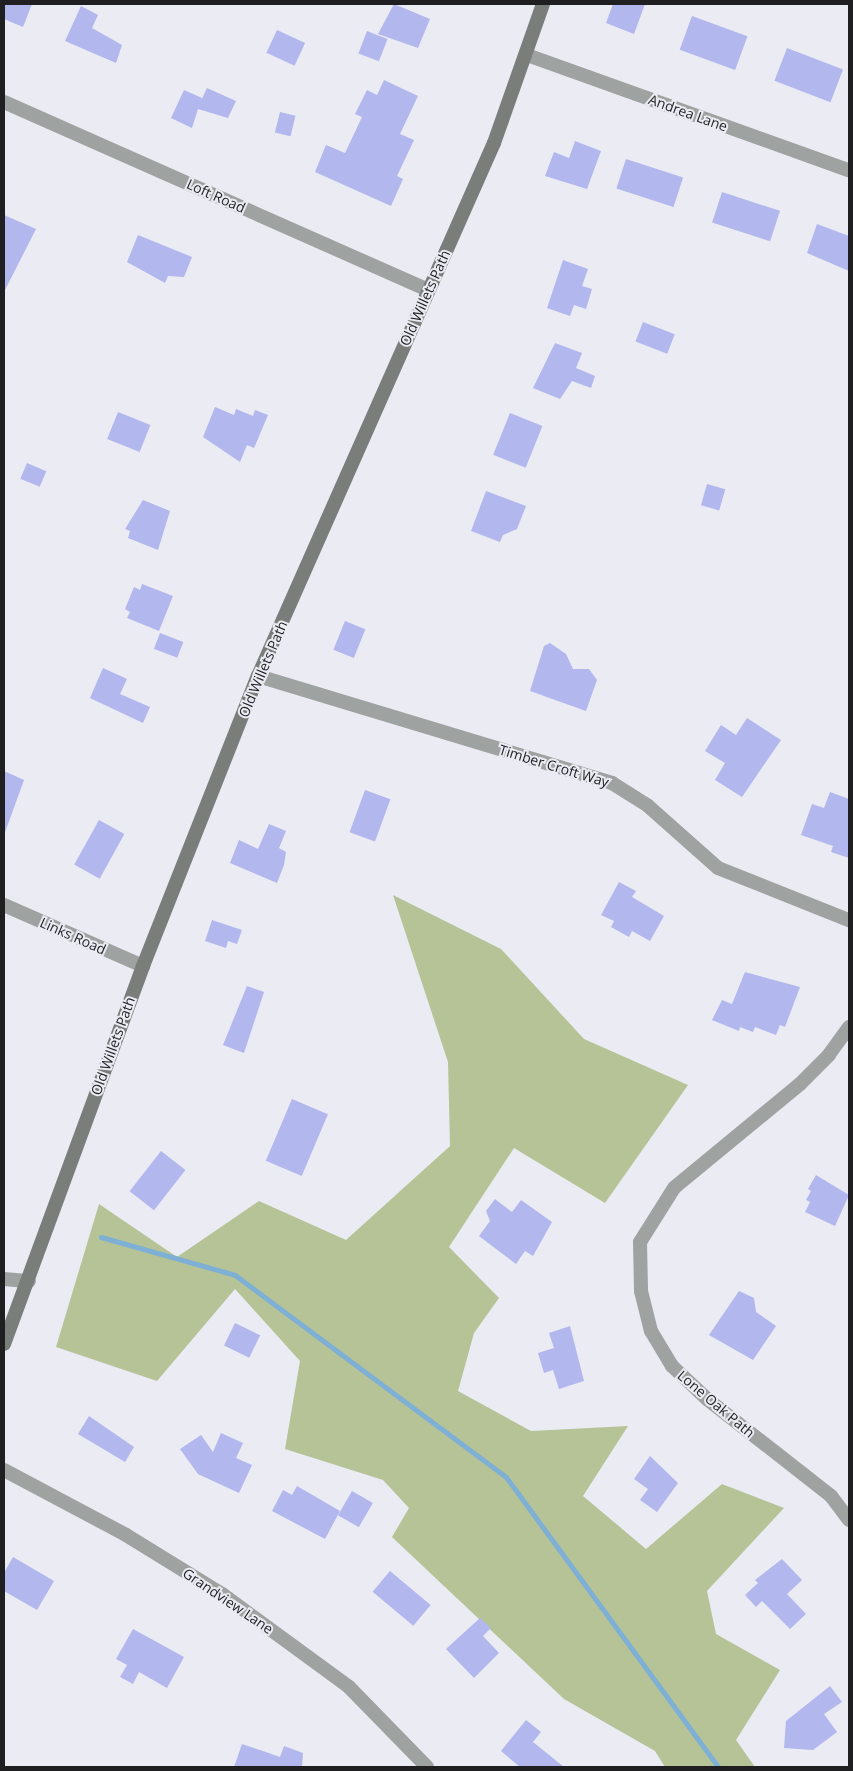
<!DOCTYPE html>
<style>
body{margin:0}
#map{position:relative;width:853px;height:1771px;overflow:hidden;background:#eaebf3;font-family:"Open Sans",sans-serif}
div>[style]{position:absolute}
.green>*{inset:0;background:#b6c397}
.stream>*{height:5px;margin:-2.5px;padding:0 2.5px;transform-origin:2.5px;border-radius:2.5px;background:#7eafd5}
.building>*{inset:0;background:#b2b7ed;transform-origin:0 0}
.minor>*{height:14px;margin:-7px;padding:0 7px;transform-origin:7px;border-radius:7px;background:#9ea2a0}
.secondary>*{height:14px;margin:-7px;padding:0 7px;transform-origin:7px;border-radius:7px;background:#797e7b}
span{translate:-50% -50%;white-space:nowrap;text-align:center;line-height:1.15;-webkit-text-stroke:4px #eaebf3;paint-order:stroke}
.street-label{font-size:14px;color:#1f1f22}
.frame{position:absolute;inset:0;border:5px solid #1f1f22;pointer-events:none}
</style>
<div id="map">
<div class="green">
<i style="clip-path:polygon(393px 895px,501px 949px,584px 1039px,688px 1085px,605px 1203px,514px 1148px,449px 1247px,499px 1298px,474px 1333px,458px 1391px,531px 1431px,628px 1426px,583px 1496px,646px 1549px,722px 1484px,784px 1508px,707px 1591px,716px 1634px,780px 1670px,736px 1740px,755px 1767px,665px 1767px,655px 1751px,564px 1699px,392px 1537px,409px 1508px,383px 1480px,285px 1449px,300px 1361px,235px 1289px,157px 1381px,56px 1347px,99px 1204px,177px 1257px,259px 1201px,346px 1240px,450px 1146px,448px 1062px)"></i>
</div>
<div class="stream">
<i style="left:101px;top:1237px;width:139px;rotate:15.8deg"></i>
<i style="left:235px;top:1275px;width:338px;rotate:36.7deg"></i>
<i style="left:506px;top:1477px;width:359px;rotate:53.8deg"></i>
</div>
<div class="building">
<i style="clip-path:polygon(4px 4px,32px 4px,23px 27px,4px 19px)"></i>
<i style="clip-path:polygon(394px 4px,430px 19px,418px 48px,378px 34px)"></i>
<i style="clip-path:polygon(613px 4px,645px 4px,634px 34px,606px 23px)"></i>
<i style="clip-path:polygon(81px 6px,98px 15px,92px 28px,122px 45px,116px 63px,65px 41px)"></i>
<i style="left:692px;top:16px;width:59px;height:36px;rotate:20deg"></i>
<i style="left:277px;top:30px;width:31px;height:25px;rotate:25deg"></i>
<i style="left:367px;top:31px;width:22px;height:24px;rotate:21deg"></i>
<i style="left:787px;top:48px;width:60px;height:35px;rotate:21deg"></i>
<i style="clip-path:polygon(384px 80px,418px 96px,400px 134px,414px 140px,397px 176px,403px 179px,391px 206px,315px 172px,326px 145px,345px 153px,362px 117px,355px 114px,367px 90px,377px 95px)"></i>
<i style="clip-path:polygon(207px 88px,236px 101px,228px 118px,198px 109px,192px 128px,171px 118px,184px 90px,202px 98px,200px 103px)"></i>
<i style="left:280px;top:112px;width:16px;height:21px;rotate:14deg"></i>
<i style="clip-path:polygon(575px 141px,601px 151px,587px 189px,545px 176px,554px 152px,569px 158px)"></i>
<i style="left:626px;top:159px;width:60px;height:31px;rotate:18deg"></i>
<i style="left:722px;top:192px;width:61px;height:32px;rotate:18deg"></i>
<i style="clip-path:polygon(4px 215px,36px 229px,4px 292px)"></i>
<i style="clip-path:polygon(817px 224px,849px 236px,849px 271px,807px 253px)"></i>
<i style="clip-path:polygon(138px 235px,192px 257px,184px 277px,168px 276px,165px 283px,127px 262px)"></i>
<i style="clip-path:polygon(563px 260px,588px 269px,582px 286px,592px 289px,586px 309px,574px 305px,570px 316px,547px 308px)"></i>
<i style="left:643px;top:322px;width:34px;height:21px;rotate:21deg"></i>
<i style="clip-path:polygon(555px 343px,582px 353px,576px 368px,595px 376px,591px 388px,572px 381px,560px 399px,533px 388px)"></i>
<i style="clip-path:polygon(215px 407px,234px 415px,236px 409px,253px 416px,255px 410px,268px 415px,254px 448px,247px 445px,240px 462px,203px 437px)"></i>
<i style="left:118px;top:412px;width:35px;height:29px;rotate:22deg"></i>
<i style="left:510px;top:413px;width:35px;height:45px;rotate:22deg"></i>
<i style="left:27px;top:463px;width:21px;height:17px;rotate:23deg"></i>
<i style="left:707px;top:484px;width:19px;height:22px;rotate:16deg"></i>
<i style="clip-path:polygon(486px 491px,526px 506px,517px 529px,503px 535px,500px 542px,471px 531px)"></i>
<i style="clip-path:polygon(143px 500px,170px 511px,158px 550px,128px 538px,130px 531px,125px 529px)"></i>
<i style="clip-path:polygon(142px 584px,173px 596px,159px 631px,127px 618px,130px 612px,125px 609px,134px 587px,140px 590px)"></i>
<i style="left:345px;top:621px;width:22px;height:31px;rotate:22deg"></i>
<i style="left:160px;top:633px;width:25px;height:17px;rotate:21deg"></i>
<i style="clip-path:polygon(550px 643px,566px 654px,573px 669px,589px 669px,597px 680px,586px 711px,530px 691px,544px 646px)"></i>
<i style="clip-path:polygon(103px 668px,127px 679px,120px 694px,150px 707px,143px 723px,90px 698px)"></i>
<i style="clip-path:polygon(747px 718px,781px 740px,742px 797px,715px 780px,725px 763px,705px 751px,721px 725px,736px 735px)"></i>
<i style="clip-path:polygon(4px 771px,24px 780px,4px 835px)"></i>
<i style="left:365px;top:790px;width:27px;height:45px;rotate:20deg"></i>
<i style="clip-path:polygon(830px 792px,849px 799px,849px 858px,831px 852px,833px 846px,801px 835px,812px 804px,824px 808px)"></i>
<i style="left:99px;top:820px;width:29px;height:51px;rotate:29deg"></i>
<i style="clip-path:polygon(269px 824px,286px 831px,279px 848px,286px 852px,284px 865px,277px 883px,230px 863px,239px 840px,258px 849px)"></i>
<i style="clip-path:polygon(619px 882px,636px 891px,632px 897px,664px 916px,650px 941px,632px 931px,629px 937px,611px 927px,614px 921px,601px 915px)"></i>
<i style="clip-path:polygon(212px 920px,242px 930px,237px 944px,228px 941px,226px 948px,205px 941px)"></i>
<i style="clip-path:polygon(745px 972px,800px 987px,785px 1027px,780px 1025px,776px 1035px,755px 1027px,753px 1032px,740px 1027px,739px 1031px,712px 1020px,722px 1000px,732px 1004px)"></i>
<i style="clip-path:polygon(247px 986px,264px 992px,244px 1053px,223px 1045px)"></i>
<i style="left:292px;top:1099px;width:39px;height:67px;rotate:23deg"></i>
<i style="left:161px;top:1151px;width:31px;height:51px;rotate:38deg"></i>
<i style="clip-path:polygon(816px 1175px,849px 1195px,835px 1226px,805px 1212px,810px 1202px,806px 1200px,811px 1191px,808px 1189px)"></i>
<i style="clip-path:polygon(495px 1199px,512px 1212px,521px 1200px,552px 1222px,533px 1256px,525px 1251px,516px 1264px,479px 1236px,490px 1221px,486px 1211px)"></i>
<i style="clip-path:polygon(739px 1291px,754px 1298px,756px 1312px,776px 1326px,753px 1360px,709px 1335px)"></i>
<i style="left:235px;top:1323px;width:28px;height:25px;rotate:26deg"></i>
<i style="clip-path:polygon(570px 1326px,584px 1381px,559px 1389px,553px 1370px,544px 1373px,538px 1353px,554px 1348px,549px 1333px)"></i>
<i style="clip-path:polygon(89px 1416px,134px 1447px,125px 1462px,78px 1434px)"></i>
<i style="clip-path:polygon(221px 1433px,243px 1443px,236px 1458px,252px 1465px,239px 1493px,198px 1474px,180px 1449px,201px 1435px,213px 1452px)"></i>
<i style="clip-path:polygon(650px 1456px,678px 1483px,657px 1512px,640px 1500px,648px 1489px,634px 1479px)"></i>
<i style="clip-path:polygon(297px 1486px,340px 1511px,325px 1539px,272px 1511px,283px 1490px,292px 1495px)"></i>
<i style="left:352px;top:1491px;width:24px;height:28px;rotate:30deg"></i>
<i style="clip-path:polygon(13px 1557px,54px 1581px,37px 1610px,4px 1591px,4px 1573px)"></i>
<i style="clip-path:polygon(782px 1559px,802px 1580px,787px 1594px,806px 1614px,790px 1629px,762px 1601px,756px 1607px,745px 1595px,758px 1583px,755px 1580px)"></i>
<i style="left:390px;top:1571px;width:53px;height:27px;rotate:40deg"></i>
<i style="clip-path:polygon(480px 1618px,491px 1628px,483px 1636px,499px 1653px,474px 1678px,446px 1649px)"></i>
<i style="clip-path:polygon(133px 1629px,184px 1657px,167px 1688px,139px 1672px,133px 1684px,120px 1677px,127px 1665px,116px 1659px)"></i>
<i style="clip-path:polygon(830px 1686px,842px 1702px,824px 1714px,837px 1732px,813px 1750px,784px 1748px,786px 1721px)"></i>
<i style="clip-path:polygon(526px 1720px,541px 1732px,533px 1742px,564px 1767px,520px 1767px,501px 1751px)"></i>
<i style="clip-path:polygon(242px 1744px,280px 1757px,284px 1746px,303px 1753px,302px 1767px,234px 1767px)"></i>
</div>
<div class="minor">
<i style="left:527px;top:55px;width:342px;rotate:19.7deg"></i>
<i style="left:4px;top:102px;width:464px;rotate:23.9deg"></i>
<i style="left:258px;top:676px;width:370px;rotate:16.8deg"></i>
<i style="left:612px;top:783px;width:41px;rotate:32.2deg"></i>
<i style="left:647px;top:805px;width:95px;rotate:41.6deg"></i>
<i style="left:718px;top:868px;width:141px;rotate:21.7deg"></i>
<i style="left:4px;top:905px;width:152px;rotate:23.7deg"></i>
<i style="left:849px;top:1027px;width:34px;rotate:126deg"></i>
<i style="left:829px;top:1055px;width:41px;rotate:135deg"></i>
<i style="left:800px;top:1084px;width:163px;rotate:140.5deg"></i>
<i style="left:674px;top:1188px;width:64px;rotate:122.2deg"></i>
<i style="left:640px;top:1242px;width:49px;rotate:88.8deg"></i>
<i style="left:641px;top:1291px;width:41px;rotate:76deg"></i>
<i style="left:651px;top:1331px;width:41px;rotate:59deg"></i>
<i style="left:672px;top:1366px;width:48px;rotate:43.3deg"></i>
<i style="left:707px;top:1399px;width:157px;rotate:38deg"></i>
<i style="left:831px;top:1496px;width:30px;rotate:53deg"></i>
<i style="left:4px;top:1279px;width:25px;rotate:5deg"></i>
<i style="left:4px;top:1470px;width:138px;rotate:28deg"></i>
<i style="left:126px;top:1535px;width:113px;rotate:31.6deg"></i>
<i style="left:222px;top:1594px;width:157px;rotate:36.2deg"></i>
<i style="left:349px;top:1687px;width:112px;rotate:45.7deg"></i>
</div>
<div class="secondary">
<i style="left:4px;top:1344px;width:403px;rotate:-69.8deg"></i>
<i style="left:143px;top:966px;width:312px;rotate:-68.4deg"></i>
<i style="left:258px;top:676px;width:583px;rotate:-66.12deg"></i>
<i style="left:494px;top:143px;width:147px;rotate:-70.6deg"></i>
</div>
<div class="street-label">
<span style="left:688px;top:113px;rotate:20deg">Andrea Lane</span>
<span style="left:216px;top:196px;rotate:24deg">Loft Road</span>
<span style="left:425px;top:298px;rotate:-66deg">Old Willets Path</span>
<span style="left:263px;top:669px;rotate:-67deg">Old Willets Path</span>
<span style="left:554px;top:766px;rotate:17deg">Timber Croft Way</span>
<span style="left:73px;top:936px;rotate:24deg">Links Road</span>
<span style="left:113px;top:1046px;rotate:-70deg">Old Willets Path</span>
<span style="left:716px;top:1404px;rotate:40deg">Lone Oak Path</span>
<span style="left:228px;top:1601px;rotate:34deg">Grandview Lane</span>
</div>
<div class="frame"></div>
</div>
